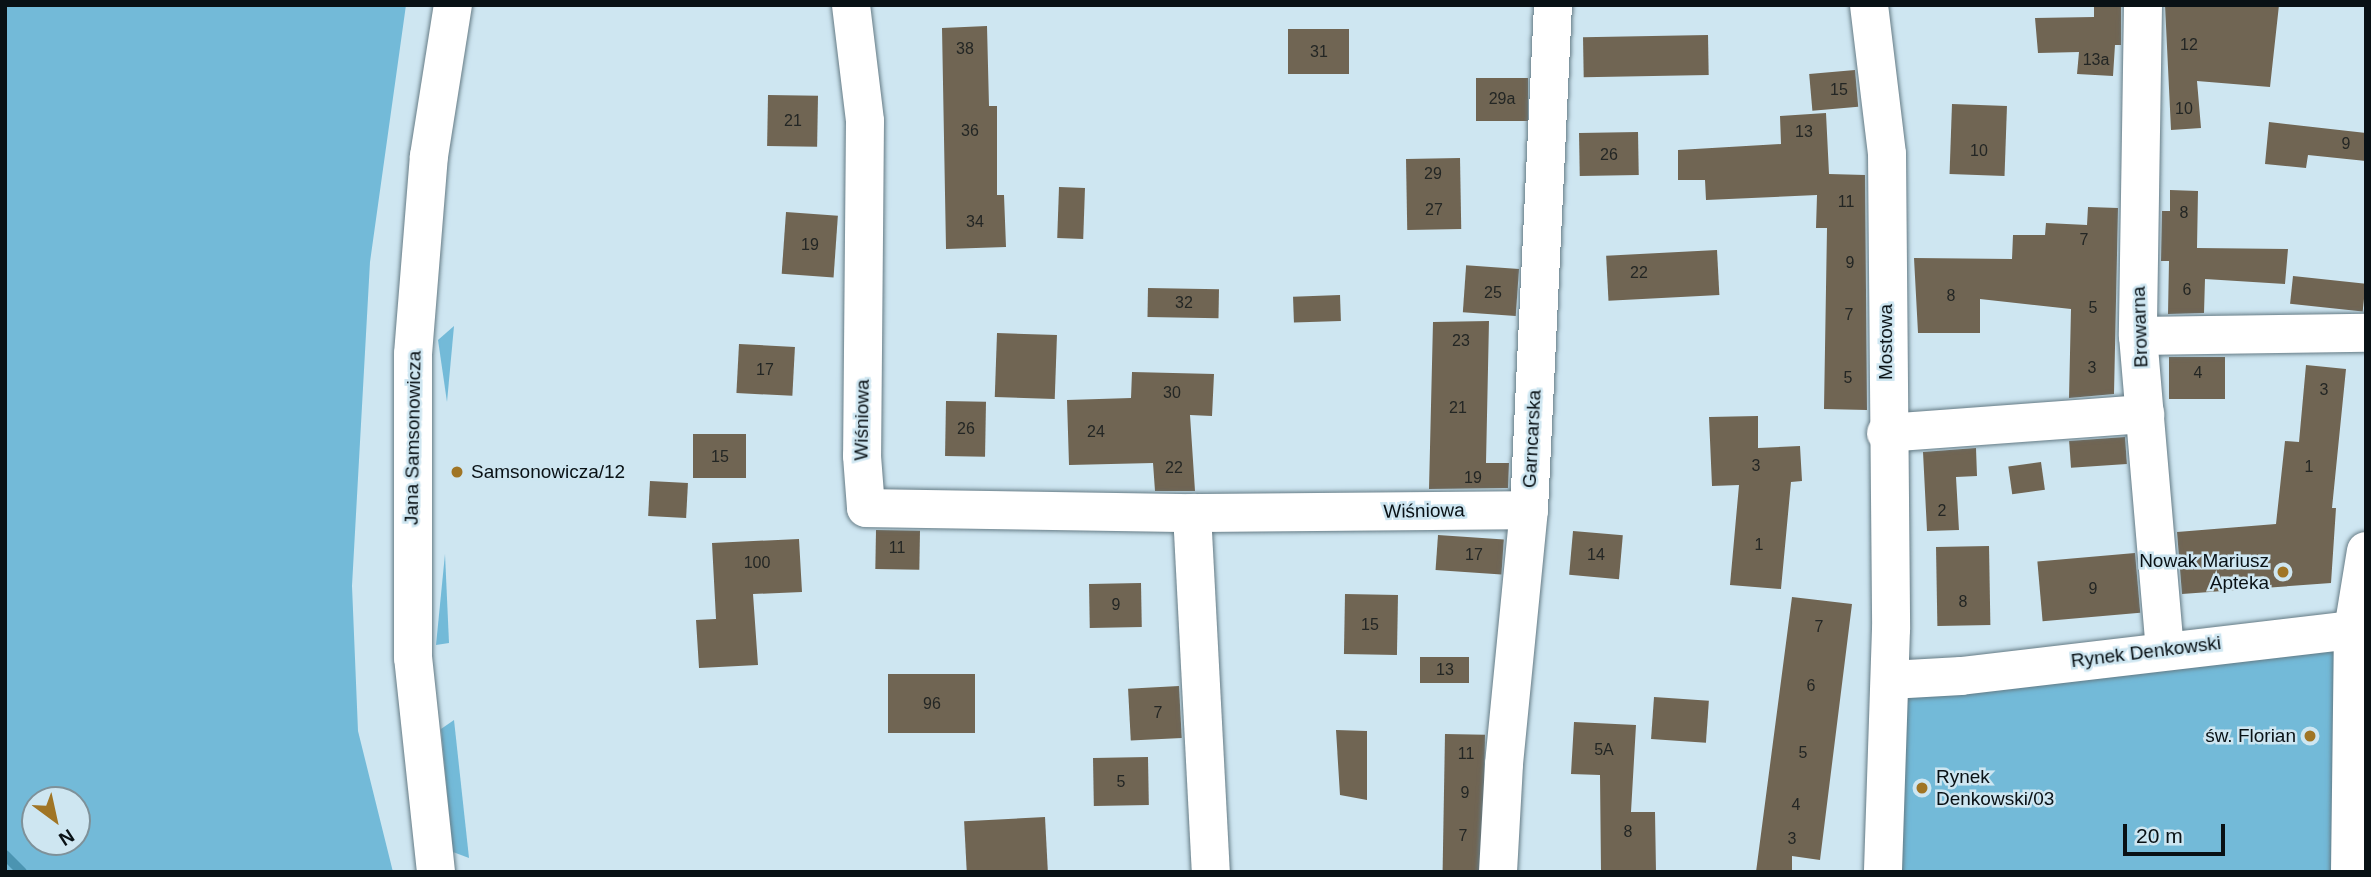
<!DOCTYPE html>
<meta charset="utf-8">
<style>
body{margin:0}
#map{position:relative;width:2371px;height:877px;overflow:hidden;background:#cee6f1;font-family:Helvetica,sans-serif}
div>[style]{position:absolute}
.green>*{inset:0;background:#73bad8}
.stream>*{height:10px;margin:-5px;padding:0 5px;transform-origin:5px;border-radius:5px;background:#4b94b1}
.building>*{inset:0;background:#706553;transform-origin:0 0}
.roads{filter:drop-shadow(0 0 2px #657b85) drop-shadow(0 0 2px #657b85)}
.minor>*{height:38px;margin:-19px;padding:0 19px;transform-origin:19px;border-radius:19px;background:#fff}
.major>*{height:38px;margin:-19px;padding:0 19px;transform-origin:19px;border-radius:19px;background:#fff}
.dots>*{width:19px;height:19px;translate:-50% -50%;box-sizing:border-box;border:4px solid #cee6f1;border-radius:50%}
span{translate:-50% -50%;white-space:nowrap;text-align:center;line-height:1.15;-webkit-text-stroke:5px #cee6f1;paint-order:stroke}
.number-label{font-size:16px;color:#232624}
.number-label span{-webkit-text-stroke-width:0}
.street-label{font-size:19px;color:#091115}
.poi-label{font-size:19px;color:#091115}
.left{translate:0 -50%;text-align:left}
.right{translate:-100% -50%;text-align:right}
.frame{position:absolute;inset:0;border:7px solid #091115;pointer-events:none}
.north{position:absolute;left:21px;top:786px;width:70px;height:70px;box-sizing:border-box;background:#cee6f1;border:2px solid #7f9199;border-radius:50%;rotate:147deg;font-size:19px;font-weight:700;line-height:28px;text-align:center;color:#091115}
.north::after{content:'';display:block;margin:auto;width:24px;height:32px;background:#a07525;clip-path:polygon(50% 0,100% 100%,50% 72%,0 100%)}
.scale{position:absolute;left:2123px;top:824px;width:102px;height:32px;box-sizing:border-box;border:4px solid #091115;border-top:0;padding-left:9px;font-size:21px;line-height:24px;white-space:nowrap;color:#091115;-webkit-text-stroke:5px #cee6f1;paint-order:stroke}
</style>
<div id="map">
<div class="green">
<i style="clip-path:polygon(evenodd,5px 5px,406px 5px,370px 262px,352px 586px,358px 731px,393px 872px,5px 872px,5px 5px,77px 800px,77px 842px,35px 842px,35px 800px,77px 800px)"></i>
<i style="clip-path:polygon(454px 326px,447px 402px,438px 340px)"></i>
<i style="clip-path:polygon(445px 554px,449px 643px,436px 645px)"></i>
<i style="clip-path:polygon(2353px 630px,2350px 872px,1884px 872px,1890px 680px)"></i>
<i style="clip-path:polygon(454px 720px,469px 858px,453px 852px,441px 729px)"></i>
</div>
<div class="stream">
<i style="left:5px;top:855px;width:24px;rotate:45deg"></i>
</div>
<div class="building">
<i style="clip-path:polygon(2094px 5px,2121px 5px,2121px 45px,2115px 45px,2113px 76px,2077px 74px,2079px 52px,2038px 53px,2035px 18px,2094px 17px)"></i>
<i style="clip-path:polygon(2165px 5px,2279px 5px,2270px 87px,2197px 81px,2201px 128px,2171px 130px)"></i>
<i style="clip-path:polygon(987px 26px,989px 106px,997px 106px,997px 195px,1004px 195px,1006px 247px,946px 249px,942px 28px)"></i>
<i style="left:1349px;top:29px;width:45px;height:61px;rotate:90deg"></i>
<i style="left:1708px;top:35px;width:40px;height:125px;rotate:89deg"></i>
<i style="left:1855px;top:70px;width:37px;height:46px;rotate:85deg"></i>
<i style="left:1476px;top:78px;width:52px;height:43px"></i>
<i style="left:768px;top:95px;width:50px;height:51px;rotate:1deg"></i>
<i style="left:1952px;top:104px;width:55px;height:70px;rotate:2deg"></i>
<i style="clip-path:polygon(1826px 113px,1829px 174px,1865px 175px,1867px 410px,1824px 409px,1827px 228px,1816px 228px,1817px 195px,1706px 200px,1705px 180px,1678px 180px,1678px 150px,1781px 144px,1780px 116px)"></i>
<i style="clip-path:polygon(2269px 122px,2366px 133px,2366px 161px,2308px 155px,2306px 168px,2265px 164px)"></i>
<i style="left:1638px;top:132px;width:43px;height:59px;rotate:89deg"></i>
<i style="left:1460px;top:158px;width:71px;height:54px;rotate:89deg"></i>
<i style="left:1059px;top:187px;width:26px;height:51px;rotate:2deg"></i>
<i style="clip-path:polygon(2170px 190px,2198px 191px,2197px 248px,2288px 249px,2285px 284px,2205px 279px,2204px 313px,2168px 314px,2169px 261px,2161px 261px,2162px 211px,2170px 211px)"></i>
<i style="clip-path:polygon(2088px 207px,2118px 208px,2114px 394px,2069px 398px,2071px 309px,1980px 299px,1980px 333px,1918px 333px,1914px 258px,2012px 259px,2013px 235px,2045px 235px,2046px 223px,2087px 225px)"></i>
<i style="left:786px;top:212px;width:52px;height:62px;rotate:4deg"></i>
<i style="left:1717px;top:250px;width:45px;height:111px;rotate:87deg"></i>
<i style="left:1519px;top:269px;width:47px;height:53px;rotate:94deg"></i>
<i style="left:2293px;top:276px;width:73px;height:28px;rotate:6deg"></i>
<i style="left:1148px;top:288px;width:71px;height:29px;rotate:1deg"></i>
<i style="left:1340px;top:295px;width:26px;height:47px;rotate:88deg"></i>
<i style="clip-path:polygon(1489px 321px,1486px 463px,1509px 463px,1508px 488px,1429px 489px,1433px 322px)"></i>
<i style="left:997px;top:333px;width:60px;height:64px;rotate:2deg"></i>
<i style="left:739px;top:344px;width:56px;height:49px;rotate:3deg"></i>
<i style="left:2169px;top:357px;width:56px;height:42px"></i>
<i style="clip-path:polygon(2306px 365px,2346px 369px,2332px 508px,2336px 508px,2331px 583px,2182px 594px,2177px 532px,2276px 524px,2285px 441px,2299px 442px)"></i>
<i style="clip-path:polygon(1132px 372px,1214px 374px,1212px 416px,1190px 415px,1195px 491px,1155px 491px,1153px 463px,1069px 465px,1067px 400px,1131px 398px)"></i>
<i style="left:946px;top:401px;width:40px;height:55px;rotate:1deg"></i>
<i style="clip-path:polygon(1758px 416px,1758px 448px,1800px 446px,1802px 481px,1791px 482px,1781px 589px,1730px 585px,1739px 485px,1712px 486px,1709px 417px)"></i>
<i style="left:746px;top:434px;width:44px;height:53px;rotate:90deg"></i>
<i style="left:2125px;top:437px;width:27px;height:56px;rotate:86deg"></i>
<i style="clip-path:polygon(1976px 448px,1977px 476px,1956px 477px,1959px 530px,1927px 531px,1923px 452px)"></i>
<i style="left:2041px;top:462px;width:28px;height:33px;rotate:82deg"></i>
<i style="left:650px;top:481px;width:38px;height:35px;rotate:3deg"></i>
<i style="left:876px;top:530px;width:44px;height:39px;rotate:1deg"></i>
<i style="left:1573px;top:531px;width:50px;height:44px;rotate:5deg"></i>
<i style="left:1438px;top:535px;width:66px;height:35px;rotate:4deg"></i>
<i style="clip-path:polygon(799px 539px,802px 592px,753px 594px,758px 665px,699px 668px,696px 620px,716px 619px,712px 543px)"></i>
<i style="left:1989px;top:546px;width:79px;height:53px;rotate:89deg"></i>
<i style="left:2135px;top:553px;width:60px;height:98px;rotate:85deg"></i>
<i style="left:1141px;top:583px;width:44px;height:52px;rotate:89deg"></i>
<i style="left:1345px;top:594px;width:53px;height:60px;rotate:1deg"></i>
<i style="clip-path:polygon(1792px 597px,1852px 604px,1820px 860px,1792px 856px,1792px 872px,1756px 872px)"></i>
<i style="left:1420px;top:657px;width:49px;height:26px"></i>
<i style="left:975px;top:674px;width:59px;height:87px;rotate:90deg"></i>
<i style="left:1179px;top:686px;width:52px;height:51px;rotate:87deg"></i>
<i style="left:1654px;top:697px;width:55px;height:42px;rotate:4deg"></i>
<i style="clip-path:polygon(1574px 722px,1636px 725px,1631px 812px,1655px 812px,1656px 872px,1601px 872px,1600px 775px,1571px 774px)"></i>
<i style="clip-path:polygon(1336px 730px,1367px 731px,1367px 800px,1340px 795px)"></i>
<i style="left:1445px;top:734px;width:40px;height:138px;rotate:1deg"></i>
<i style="left:1148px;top:757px;width:48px;height:55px;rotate:89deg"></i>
<i style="left:1045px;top:817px;width:55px;height:81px;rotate:87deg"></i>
</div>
<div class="roads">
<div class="minor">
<i style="left:851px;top:5px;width:117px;rotate:83.1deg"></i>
<i style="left:865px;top:121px;width:335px;rotate:90.5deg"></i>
<i style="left:862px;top:456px;width:52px;rotate:85.6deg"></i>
<i style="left:866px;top:508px;width:326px;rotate:0.9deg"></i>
<i style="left:1192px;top:513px;width:360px;rotate:87deg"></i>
<i style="left:1869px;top:5px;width:150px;rotate:83.1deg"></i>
<i style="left:1887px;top:154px;width:475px;rotate:89.5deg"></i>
<i style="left:1891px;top:629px;width:243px;rotate:91.9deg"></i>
<i style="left:2143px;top:5px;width:331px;rotate:90.9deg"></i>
<i style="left:2138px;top:336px;width:313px;rotate:85.1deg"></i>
<i style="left:2138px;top:336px;width:228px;rotate:-0.8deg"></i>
<i style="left:1886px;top:433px;width:260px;rotate:-4.2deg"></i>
<i style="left:1192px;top:513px;width:337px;rotate:-0.5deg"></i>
<i style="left:1890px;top:680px;width:71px;rotate:-3.2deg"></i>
<i style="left:1961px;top:676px;width:395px;rotate:-6.7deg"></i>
<i style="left:1498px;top:872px;width:108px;rotate:-86.8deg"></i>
<i style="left:1504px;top:764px;width:255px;rotate:-84.4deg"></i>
<i style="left:1529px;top:510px;width:506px;rotate:-87.28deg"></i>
<i style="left:2350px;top:872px;width:242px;rotate:-89.3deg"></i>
<i style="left:2353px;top:630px;width:80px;rotate:-80.7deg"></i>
</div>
<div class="major">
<i style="left:436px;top:872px;width:215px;rotate:-96.1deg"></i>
<i style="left:413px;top:658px;width:304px;rotate:-90deg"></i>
<i style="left:413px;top:354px;width:199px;rotate:-85.4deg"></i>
<i style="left:429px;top:156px;width:153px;rotate:-81deg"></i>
</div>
</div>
<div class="dots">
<i style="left:457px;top:472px;background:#a07525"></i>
<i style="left:2283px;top:572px;background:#a07525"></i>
<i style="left:2310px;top:736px;background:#a07525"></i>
<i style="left:1922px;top:788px;background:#a07525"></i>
</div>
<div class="number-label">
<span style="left:2189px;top:45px">12</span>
<span style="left:965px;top:49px">38</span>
<span style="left:1319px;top:52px">31</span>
<span style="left:2096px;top:60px">13a</span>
<span style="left:1839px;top:90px">15</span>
<span style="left:1502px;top:99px">29a</span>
<span style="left:2184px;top:109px">10</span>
<span style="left:793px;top:121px">21</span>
<span style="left:970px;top:131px">36</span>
<span style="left:1804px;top:132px">13</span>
<span style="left:2346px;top:144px">9</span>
<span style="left:1979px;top:151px">10</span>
<span style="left:1609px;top:155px">26</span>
<span style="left:1433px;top:174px">29</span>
<span style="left:1846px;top:202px">11</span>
<span style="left:1434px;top:210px">27</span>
<span style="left:2184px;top:213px">8</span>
<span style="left:975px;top:222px">34</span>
<span style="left:2084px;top:240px">7</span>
<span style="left:810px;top:245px">19</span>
<span style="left:1850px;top:263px">9</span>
<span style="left:1639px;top:273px">22</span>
<span style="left:2187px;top:290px">6</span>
<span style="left:1493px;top:293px">25</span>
<span style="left:1951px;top:296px">8</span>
<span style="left:1184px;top:303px">32</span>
<span style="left:2093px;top:308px">5</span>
<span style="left:1849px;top:315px">7</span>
<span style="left:1461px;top:341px">23</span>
<span style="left:2092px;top:368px">3</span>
<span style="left:765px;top:370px">17</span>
<span style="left:2198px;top:373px">4</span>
<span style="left:1848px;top:378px">5</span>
<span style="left:2324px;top:390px">3</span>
<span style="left:1172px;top:393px">30</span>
<span style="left:1458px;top:408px">21</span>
<span style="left:966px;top:429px">26</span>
<span style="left:1096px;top:432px">24</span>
<span style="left:720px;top:457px">15</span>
<span style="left:1756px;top:466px">3</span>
<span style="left:2309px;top:467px">1</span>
<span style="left:1174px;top:468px">22</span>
<span style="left:1473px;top:478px">19</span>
<span style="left:1942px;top:511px">2</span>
<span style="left:1759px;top:545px">1</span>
<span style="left:897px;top:548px">11</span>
<span style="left:1474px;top:555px">17</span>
<span style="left:1596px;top:555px">14</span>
<span style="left:757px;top:563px">100</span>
<span style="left:2093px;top:589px">9</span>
<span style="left:1963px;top:602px">8</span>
<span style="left:1116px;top:605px">9</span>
<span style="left:1370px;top:625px">15</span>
<span style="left:1819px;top:627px">7</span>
<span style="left:1445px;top:670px">13</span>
<span style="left:1811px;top:686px">6</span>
<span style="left:932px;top:704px">96</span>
<span style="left:1158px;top:713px">7</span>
<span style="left:1604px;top:750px">5A</span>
<span style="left:1803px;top:753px">5</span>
<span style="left:1466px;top:754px">11</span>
<span style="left:1121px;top:782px">5</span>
<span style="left:1465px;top:793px">9</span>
<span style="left:1796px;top:805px">4</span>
<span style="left:1628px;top:832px">8</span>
<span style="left:1463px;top:836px">7</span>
<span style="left:1792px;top:839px">3</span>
</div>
<div class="street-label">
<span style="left:2140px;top:327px;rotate:-92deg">Browarna</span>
<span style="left:1886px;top:342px;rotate:-90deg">Mostowa</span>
<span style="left:862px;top:420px;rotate:-89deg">Wiśniowa</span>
<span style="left:413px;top:438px;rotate:-89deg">Jana Samsonowicza</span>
<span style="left:1532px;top:439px;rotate:-87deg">Garncarska</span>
<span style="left:1424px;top:511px;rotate:-1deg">Wiśniowa</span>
<span style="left:2146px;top:652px;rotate:-7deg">Rynek Denkowski</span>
</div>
<div class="poi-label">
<span class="left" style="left:471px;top:472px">Samsonowicza/12</span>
<span class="right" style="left:2269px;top:572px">Nowak Mariusz<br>Apteka</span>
<span class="right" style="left:2296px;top:736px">św. Florian</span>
<span class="left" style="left:1936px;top:788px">Rynek<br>Denkowski/03</span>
</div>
<div class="frame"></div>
<div class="north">N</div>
<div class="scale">20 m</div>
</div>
